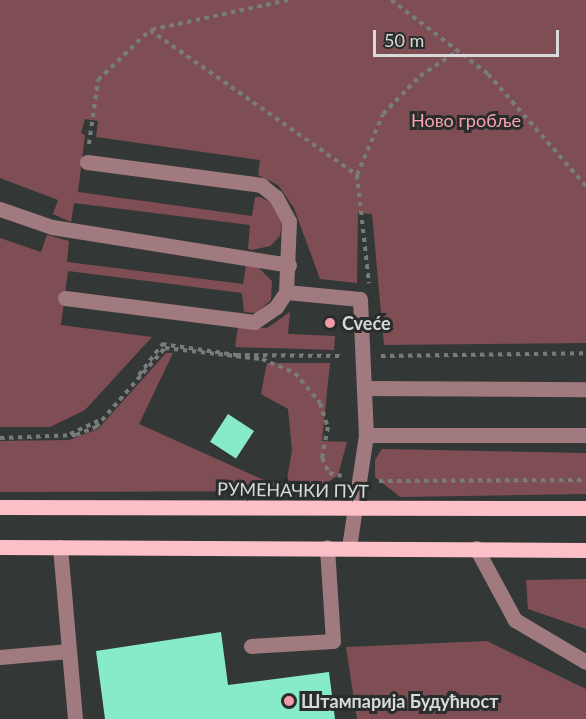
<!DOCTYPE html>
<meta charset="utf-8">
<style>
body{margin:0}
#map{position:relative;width:586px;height:719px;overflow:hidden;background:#333836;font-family:Lato,sans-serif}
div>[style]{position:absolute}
.green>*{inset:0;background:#7f4e55}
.building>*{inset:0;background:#87eac8;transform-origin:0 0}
.path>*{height:4px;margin-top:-2px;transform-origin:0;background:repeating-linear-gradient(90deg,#787c7a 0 4.5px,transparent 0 9px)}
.minor>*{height:15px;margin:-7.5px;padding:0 7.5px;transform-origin:7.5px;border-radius:7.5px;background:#a07a7e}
.major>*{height:15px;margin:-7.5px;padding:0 7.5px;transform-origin:7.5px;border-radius:7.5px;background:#fec0c8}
.dots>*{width:16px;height:16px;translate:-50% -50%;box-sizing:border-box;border:3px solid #292e2c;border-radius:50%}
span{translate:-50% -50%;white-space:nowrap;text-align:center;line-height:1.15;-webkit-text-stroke:6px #292e2c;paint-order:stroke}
.park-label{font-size:18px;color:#fca1af}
.poi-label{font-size:18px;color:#d8dad9;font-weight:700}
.left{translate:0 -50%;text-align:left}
.street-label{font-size:18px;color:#d8dad9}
.scale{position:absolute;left:373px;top:30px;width:186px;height:27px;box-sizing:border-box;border:3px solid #d8dad9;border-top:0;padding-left:8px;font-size:18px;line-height:21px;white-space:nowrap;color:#d8dad9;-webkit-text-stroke:4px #292e2c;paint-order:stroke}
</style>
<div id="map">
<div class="green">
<i style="clip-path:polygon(0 0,586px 0,586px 343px,384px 345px,372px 214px,358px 213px,357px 283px,320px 279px,294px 208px,278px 185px,258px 175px,260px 160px,96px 137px,98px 121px,85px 119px,81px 133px,85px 135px,78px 192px,252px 216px,255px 197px,260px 197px,272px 203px,282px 218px,280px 236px,270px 246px,252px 250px,248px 249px,250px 225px,74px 203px,71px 222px,53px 214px,58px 200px,0 178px)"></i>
<i style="clip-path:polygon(47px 235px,69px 241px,67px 262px,243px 284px,246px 266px,258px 267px,272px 281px,271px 300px,256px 313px,244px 312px,242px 293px,68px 271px,61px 325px,152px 337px,85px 410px,50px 427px,0 427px,0 238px,41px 252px)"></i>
<i style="clip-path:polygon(290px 312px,288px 334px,335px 336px,334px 350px,235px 347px,238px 327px,267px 328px)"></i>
<i style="clip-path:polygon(166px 353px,173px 353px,139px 424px,264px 480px,286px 484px,292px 451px,288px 409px,261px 394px,267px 363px,330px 363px,322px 441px,347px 442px,338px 475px,316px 491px,0 492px,0 441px,69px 440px,98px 429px)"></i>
<i style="clip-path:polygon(382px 449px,586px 453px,586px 494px,400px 497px,375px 477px,375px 460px)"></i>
<i style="clip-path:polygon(586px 579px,586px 629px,528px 609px,526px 580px)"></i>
<i style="clip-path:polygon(487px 641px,586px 689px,586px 719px,357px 719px,346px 647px)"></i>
</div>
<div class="building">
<i style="left:228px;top:414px;width:31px;height:33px;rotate:33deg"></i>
<i style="clip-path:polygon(221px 632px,228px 685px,329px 672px,335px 719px,105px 719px,96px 651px)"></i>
</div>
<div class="path">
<i style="left:288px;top:0;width:141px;rotate:167.7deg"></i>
<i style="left:150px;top:30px;width:253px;rotate:35deg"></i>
<i style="left:357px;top:175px;width:109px;rotate:83.7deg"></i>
<i style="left:391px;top:0;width:122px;rotate:37.3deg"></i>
<i style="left:488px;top:74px;width:149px;rotate:48.8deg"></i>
<i style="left:89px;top:144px;width:65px;rotate:-82deg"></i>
<i style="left:98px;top:80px;width:72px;rotate:-43.9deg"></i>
<i style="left:357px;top:175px;width:66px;rotate:-66.9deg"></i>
<i style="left:383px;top:114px;width:53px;rotate:-45.8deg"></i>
<i style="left:420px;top:76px;width:47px;rotate:-33.7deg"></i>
<i style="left:381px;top:356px;width:205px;rotate:-0.8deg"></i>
<i style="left:139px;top:375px;width:39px;rotate:-53deg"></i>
<i style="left:162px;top:344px;width:75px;rotate:8.5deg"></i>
<i style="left:236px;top:355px;width:108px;rotate:0.5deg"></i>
<i style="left:70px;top:434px;width:31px;rotate:-25deg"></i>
<i style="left:0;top:438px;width:76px;rotate:-2.3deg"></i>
<i style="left:76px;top:435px;width:22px;rotate:-22deg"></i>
<i style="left:96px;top:427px;width:105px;rotate:-48.9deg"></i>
<i style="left:165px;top:348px;width:98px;rotate:6.5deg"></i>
<i style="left:262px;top:359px;width:36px;rotate:23deg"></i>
<i style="left:295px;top:373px;width:39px;rotate:50deg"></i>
<i style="left:320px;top:403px;width:25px;rotate:72deg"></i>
<i style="left:328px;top:427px;width:32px;rotate:101deg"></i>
<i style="left:322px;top:458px;width:17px;rotate:65deg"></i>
<i style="left:329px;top:473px;width:13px;rotate:13deg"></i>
<i style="left:379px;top:481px;width:207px;rotate:-0.3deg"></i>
</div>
<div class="minor">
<i style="left:87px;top:162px;width:176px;rotate:7.5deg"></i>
<i style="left:261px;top:185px;width:19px;rotate:39deg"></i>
<i style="left:276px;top:197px;width:27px;rotate:62deg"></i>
<i style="left:289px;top:221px;width:71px;rotate:92.4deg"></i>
<i style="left:0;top:209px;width:55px;rotate:19.1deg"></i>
<i style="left:52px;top:227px;width:240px;rotate:9.1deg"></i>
<i style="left:65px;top:298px;width:191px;rotate:7.2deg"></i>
<i style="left:254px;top:322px;width:27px;rotate:-34deg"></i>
<i style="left:276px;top:307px;width:18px;rotate:-56deg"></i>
<i style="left:286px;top:292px;width:74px;rotate:5.4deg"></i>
<i style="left:360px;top:299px;width:136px;rotate:87.5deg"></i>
<i style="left:366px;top:435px;width:113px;rotate:98.6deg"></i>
<i style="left:364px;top:388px;width:222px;rotate:0.3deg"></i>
<i style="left:366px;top:435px;width:220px"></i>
<i style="left:60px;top:547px;width:173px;rotate:85deg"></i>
<i style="left:476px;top:548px;width:82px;rotate:61.6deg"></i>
<i style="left:515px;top:620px;width:82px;rotate:30.6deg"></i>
<i style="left:251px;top:646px;width:82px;rotate:-3.5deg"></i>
<i style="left:333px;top:641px;width:94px;rotate:-93.7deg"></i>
<i style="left:0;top:657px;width:69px;rotate:-5deg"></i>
</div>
<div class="major">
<i style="left:0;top:507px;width:586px;rotate:0.1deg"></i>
<i style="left:0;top:547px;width:586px;rotate:0.29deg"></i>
</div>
<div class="dots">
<i style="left:330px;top:323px;background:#f39aa7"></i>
<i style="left:289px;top:701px;background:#f39aa7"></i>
</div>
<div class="park-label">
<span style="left:466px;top:120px">Ново гробље</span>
</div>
<div class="poi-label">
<span class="left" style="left:342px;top:323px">Cveće</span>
<span class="left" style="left:301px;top:701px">Штампарија Будућност</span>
</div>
<div class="street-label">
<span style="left:293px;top:490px;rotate:1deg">РУМЕНАЧКИ ПУТ</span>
</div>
<div class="scale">50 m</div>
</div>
